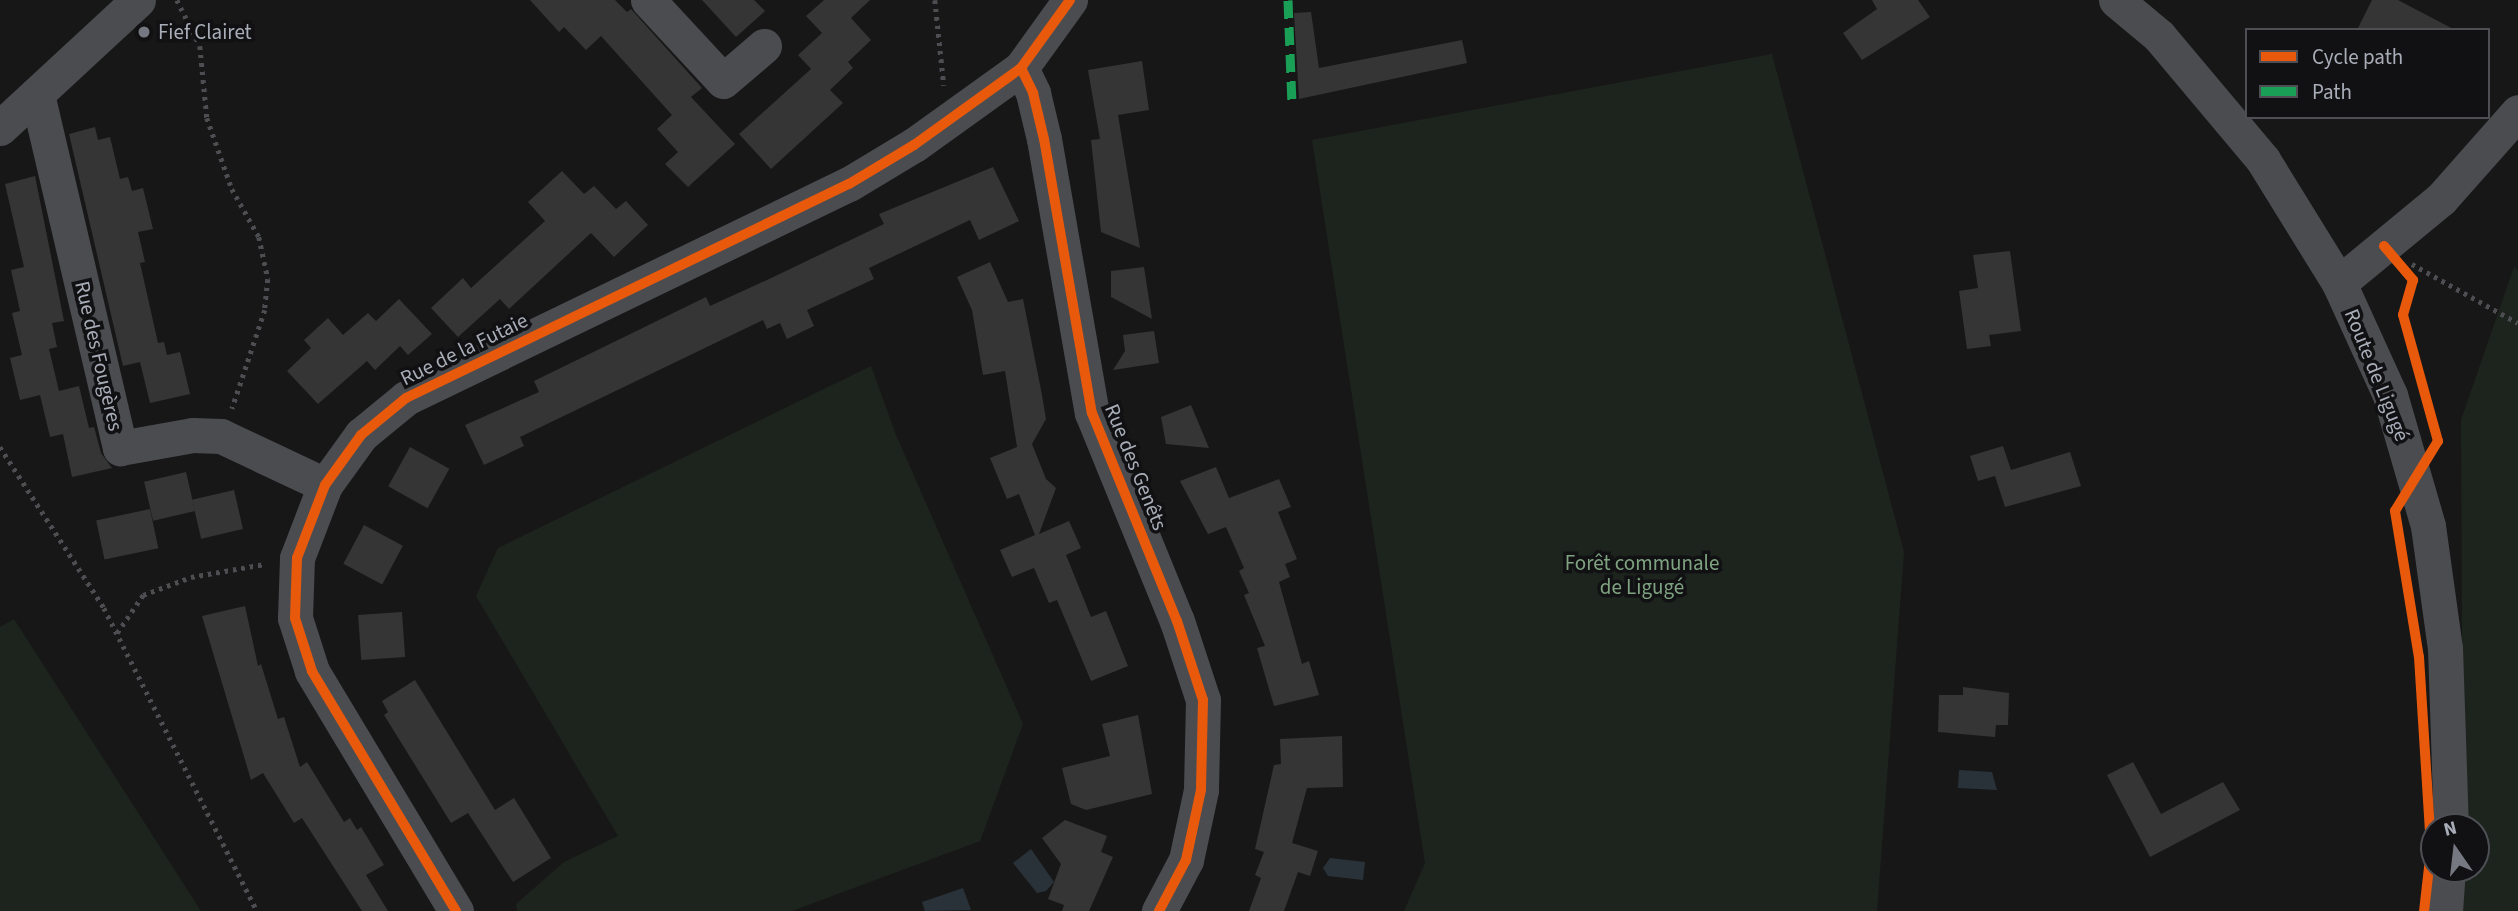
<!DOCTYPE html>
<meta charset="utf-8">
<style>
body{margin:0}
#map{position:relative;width:2518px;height:911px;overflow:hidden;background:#171717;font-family:"Source Sans 3",sans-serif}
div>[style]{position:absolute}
.green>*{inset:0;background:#1d241e}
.water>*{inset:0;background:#2a3239}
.building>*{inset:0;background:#353536;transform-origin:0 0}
.path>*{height:4.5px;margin-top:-2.25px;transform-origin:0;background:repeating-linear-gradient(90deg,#4d4e52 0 3.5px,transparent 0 8.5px)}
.minor>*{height:35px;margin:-17.5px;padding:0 17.5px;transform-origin:17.5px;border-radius:17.5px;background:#4b4c50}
.quiet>*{height:9px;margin-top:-4.5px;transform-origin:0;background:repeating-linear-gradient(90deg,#1a9f57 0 18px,transparent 0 27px)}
.cycleway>*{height:10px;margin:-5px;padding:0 5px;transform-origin:5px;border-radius:5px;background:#e8590c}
.dots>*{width:19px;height:19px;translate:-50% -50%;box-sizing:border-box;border:4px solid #111113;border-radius:50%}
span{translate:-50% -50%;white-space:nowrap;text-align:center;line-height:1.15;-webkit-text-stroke:7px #111113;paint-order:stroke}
.poi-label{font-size:21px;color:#a8adb8}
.left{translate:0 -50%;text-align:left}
.street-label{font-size:21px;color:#a8adb8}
.park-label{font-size:21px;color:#7fa381}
.legend{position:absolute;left:2245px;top:28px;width:245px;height:91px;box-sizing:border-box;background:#111113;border:2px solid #4d4f55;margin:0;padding:9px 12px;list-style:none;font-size:21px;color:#a8adb8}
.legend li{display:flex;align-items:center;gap:14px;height:35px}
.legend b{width:35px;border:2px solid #4d4f55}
.north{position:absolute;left:2420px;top:813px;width:70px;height:70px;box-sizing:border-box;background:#111113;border:2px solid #4d4f55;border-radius:50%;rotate:346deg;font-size:19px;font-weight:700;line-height:28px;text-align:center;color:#a8adb8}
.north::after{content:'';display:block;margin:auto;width:24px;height:32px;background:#757880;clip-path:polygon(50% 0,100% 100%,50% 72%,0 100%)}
</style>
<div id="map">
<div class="green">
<i style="clip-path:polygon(1772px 54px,1904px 552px,1877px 911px,1404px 911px,1425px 863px,1312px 140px)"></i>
<i style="clip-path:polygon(2514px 267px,2518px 270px,2518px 911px,2463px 911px,2463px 869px,2476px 869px,2476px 827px,2463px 827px,2461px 420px)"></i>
<i style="clip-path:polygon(871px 366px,896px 435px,1023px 724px,980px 841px,792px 911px,517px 911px,516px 904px,564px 862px,618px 836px,476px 596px,498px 548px)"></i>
<i style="clip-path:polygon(14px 619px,201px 911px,0 911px,0 627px)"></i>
</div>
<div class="water">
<i style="clip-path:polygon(1959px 770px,1992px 772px,1997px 790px,1958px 788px)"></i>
<i style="clip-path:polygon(1031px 849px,1054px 882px,1046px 891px,1037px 893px,1013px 863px)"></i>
<i style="clip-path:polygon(1330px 858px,1365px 862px,1363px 880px,1328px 876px,1323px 868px)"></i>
<i style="clip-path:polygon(963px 888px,971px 910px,925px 911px,922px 902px)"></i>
</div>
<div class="building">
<i style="clip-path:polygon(530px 0,615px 0,627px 12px,631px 9px,702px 88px,691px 97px,735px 144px,688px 187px,665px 164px,678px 152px,657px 129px,672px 115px,601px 36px,586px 50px,564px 27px,559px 32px)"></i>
<i style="clip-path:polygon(702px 0,754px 0,765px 11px,736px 37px)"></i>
<i style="clip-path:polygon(824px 0,870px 0,851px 18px,871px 40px,848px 62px,853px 68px,830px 90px,843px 103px,771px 169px,739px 134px,811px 69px,798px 55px,822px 33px,806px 16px)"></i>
<i style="clip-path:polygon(1872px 0,1918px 0,1930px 17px,1862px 60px,1843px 33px,1877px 9px)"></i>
<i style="clip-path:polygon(2372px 0,2398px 0,2455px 30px,2357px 30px)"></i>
<i style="clip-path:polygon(1311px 12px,1319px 68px,1462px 40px,1467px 63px,1299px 99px,1294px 13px)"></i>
<i style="clip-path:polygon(1142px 61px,1149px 110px,1118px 115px,1140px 248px,1101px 232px,1091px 140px,1100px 139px,1088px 70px)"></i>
<i style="clip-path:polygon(95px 127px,98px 140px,110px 137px,120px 179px,128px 177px,132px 191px,143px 188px,153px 229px,138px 232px,145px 262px,140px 263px,158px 343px,164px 342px,167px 355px,180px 352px,190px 394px,150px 403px,140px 362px,123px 366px,69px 134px)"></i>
<i style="clip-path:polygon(993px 167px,1019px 221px,979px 240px,970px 220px,869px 268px,874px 279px,807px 310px,814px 326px,787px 339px,780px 323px,767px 329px,763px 320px,520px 437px,524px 446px,484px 465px,465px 425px,539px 392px,534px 381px,706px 297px,710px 306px,767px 280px,884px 224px,879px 214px)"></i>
<i style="clip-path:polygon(562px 171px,584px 194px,594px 186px,616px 209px,626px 201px,648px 225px,614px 257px,591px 233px,509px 309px,500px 299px,458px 337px,431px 308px,463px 278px,471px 288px,545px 221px,528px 202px)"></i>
<i style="clip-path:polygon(35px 176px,64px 321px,52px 323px,57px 347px,49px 349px,59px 391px,79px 386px,89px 428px,94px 427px,101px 453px,112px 468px,72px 477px,63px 434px,50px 437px,40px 395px,20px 400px,10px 358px,22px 355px,12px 313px,20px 311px,11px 270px,24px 267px,5px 184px)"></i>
<i style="clip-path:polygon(2010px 251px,2021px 331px,1989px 335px,1991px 346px,1967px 349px,1959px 291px,1978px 288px,1973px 255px)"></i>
<i style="clip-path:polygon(990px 262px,1008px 302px,1023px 299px,1042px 395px,1046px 419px,1032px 444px,1046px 479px,1056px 488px,1039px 534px,1069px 521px,1081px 548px,1066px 555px,1091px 617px,1106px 611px,1128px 666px,1091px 681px,1057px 600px,1049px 603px,1034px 568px,1012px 577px,1000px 550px,1035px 535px,1019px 494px,1007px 499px,990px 458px,1017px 447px,1005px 371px,983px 375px,972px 310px,957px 277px)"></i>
<i style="clip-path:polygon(1144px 267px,1152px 319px,1111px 297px,1111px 271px)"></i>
<i style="clip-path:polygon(399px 299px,432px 334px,408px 355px,400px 346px,375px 370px,367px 361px,318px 404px,287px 371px,311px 348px,304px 340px,328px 318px,343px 335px,368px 313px,376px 321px)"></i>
<i style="clip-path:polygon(1154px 331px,1159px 363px,1113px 370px,1125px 351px,1123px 335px)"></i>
<i style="clip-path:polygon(1191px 405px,1209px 448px,1166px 444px,1161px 417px)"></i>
<i style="clip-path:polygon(2003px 446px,2011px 470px,2070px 452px,2081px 486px,2005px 507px,1995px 476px,1978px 481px,1970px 456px)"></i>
<i style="left:410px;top:447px;width:45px;height:45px;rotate:29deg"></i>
<i style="clip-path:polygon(1216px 467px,1229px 498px,1279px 479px,1291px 507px,1278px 512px,1297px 559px,1285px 564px,1290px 577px,1279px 582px,1302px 664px,1309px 661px,1319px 695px,1274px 706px,1257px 648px,1265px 646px,1244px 595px,1249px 593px,1239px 571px,1244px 568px,1226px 527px,1208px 534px,1180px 481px)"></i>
<i style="left:186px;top:472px;width:40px;height:43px;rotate:77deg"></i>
<i style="left:234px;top:490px;width:40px;height:43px;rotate:77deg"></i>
<i style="left:150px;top:509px;width:40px;height:55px;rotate:78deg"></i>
<i style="left:364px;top:525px;width:44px;height:44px;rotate:28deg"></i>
<i style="clip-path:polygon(245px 606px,258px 666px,261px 664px,278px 719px,284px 717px,300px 767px,307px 762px,344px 822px,350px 818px,357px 830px,361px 827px,384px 865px,366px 875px,388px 911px,362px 911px,302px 818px,294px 823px,263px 773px,251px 780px,202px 616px)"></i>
<i style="left:402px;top:612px;width:45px;height:44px;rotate:86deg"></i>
<i style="clip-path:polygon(415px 680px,495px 810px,514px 798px,551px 858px,513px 882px,468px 813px,451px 823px,384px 715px,388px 712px,382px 701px)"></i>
<i style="clip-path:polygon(1963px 687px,2009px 693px,2008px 725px,1996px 725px,1995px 737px,1938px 732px,1939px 695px,1963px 695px)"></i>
<i style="clip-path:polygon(1138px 715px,1152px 794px,1086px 810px,1071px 804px,1062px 768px,1110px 756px,1102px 724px)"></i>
<i style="clip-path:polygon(1342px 736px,1343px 787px,1307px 788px,1292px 843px,1318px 851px,1310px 876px,1298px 872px,1284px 911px,1249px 911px,1261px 878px,1255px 875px,1264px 852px,1255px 849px,1274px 765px,1281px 764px,1280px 739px)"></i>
<i style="clip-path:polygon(2133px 762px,2161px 814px,2223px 782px,2240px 810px,2150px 857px,2107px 775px)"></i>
<i style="clip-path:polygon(1065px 820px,1107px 836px,1101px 852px,1113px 857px,1089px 911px,1062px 911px,1064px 905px,1048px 899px,1061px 864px,1042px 838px)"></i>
</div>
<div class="path">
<i style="left:177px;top:0;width:51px;rotate:63.4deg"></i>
<i style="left:200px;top:46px;width:72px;rotate:84.4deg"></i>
<i style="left:207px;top:118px;width:75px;rotate:70.6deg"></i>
<i style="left:232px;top:189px;width:55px;rotate:60.6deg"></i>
<i style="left:259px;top:237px;width:43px;rotate:77.9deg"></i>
<i style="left:268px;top:279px;width:31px;rotate:96deg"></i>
<i style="left:265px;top:310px;width:104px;rotate:108.4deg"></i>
<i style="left:935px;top:0;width:86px;rotate:84deg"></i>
<i style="left:2412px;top:264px;width:121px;rotate:29.1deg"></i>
<i style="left:0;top:447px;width:192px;rotate:57.1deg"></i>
<i style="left:104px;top:608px;width:339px;rotate:63.2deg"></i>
<i style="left:117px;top:633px;width:46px;rotate:-55.6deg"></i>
<i style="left:143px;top:595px;width:51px;rotate:-20.6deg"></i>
<i style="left:191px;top:577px;width:75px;rotate:-10deg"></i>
</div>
<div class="minor">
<i style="left:648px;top:0;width:110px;rotate:47.2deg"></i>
<i style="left:723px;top:81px;width:54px;rotate:-40.5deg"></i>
<i style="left:1070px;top:0;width:84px;rotate:125.8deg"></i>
<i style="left:1021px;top:68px;width:28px;rotate:64deg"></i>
<i style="left:1033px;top:93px;width:47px;rotate:76.6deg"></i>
<i style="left:1044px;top:139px;width:278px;rotate:80.1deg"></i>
<i style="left:1092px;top:413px;width:225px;rotate:67.8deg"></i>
<i style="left:1177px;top:621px;width:83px;rotate:71.8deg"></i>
<i style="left:1203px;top:700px;width:90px;rotate:91.3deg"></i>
<i style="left:1201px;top:790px;width:72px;rotate:102.1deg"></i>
<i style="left:1186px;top:860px;width:58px;rotate:117.9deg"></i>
<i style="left:2116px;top:0;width:56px;rotate:39.9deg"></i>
<i style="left:2159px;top:36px;width:162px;rotate:50deg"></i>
<i style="left:2263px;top:160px;width:145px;rotate:58.3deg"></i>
<i style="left:2339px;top:283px;width:123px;rotate:65.5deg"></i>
<i style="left:2390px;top:395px;width:136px;rotate:73.8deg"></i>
<i style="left:2428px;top:526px;width:123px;rotate:82.1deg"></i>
<i style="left:2445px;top:648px;width:179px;rotate:88.1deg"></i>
<i style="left:37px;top:94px;width:364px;rotate:76.8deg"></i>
<i style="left:120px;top:448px;width:74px;rotate:-10.1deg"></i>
<i style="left:193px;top:435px;width:28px;rotate:2deg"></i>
<i style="left:221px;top:436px;width:115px;rotate:25.2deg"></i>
<i style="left:0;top:128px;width:188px;rotate:-42.8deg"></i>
<i style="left:2339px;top:283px;width:132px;rotate:-39.5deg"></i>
<i style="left:2441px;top:199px;width:116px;rotate:-48.5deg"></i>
<i style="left:456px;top:911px;width:280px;rotate:-121deg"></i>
<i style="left:312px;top:671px;width:56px;rotate:-107.8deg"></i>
<i style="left:295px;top:618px;width:60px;rotate:-88.1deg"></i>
<i style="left:297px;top:558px;width:78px;rotate:-69deg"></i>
<i style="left:325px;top:485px;width:62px;rotate:-54.2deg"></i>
<i style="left:361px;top:435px;width:58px;rotate:-39.4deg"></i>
<i style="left:406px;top:398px;width:492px;rotate:-25.8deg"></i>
<i style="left:849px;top:184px;width:76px;rotate:-31deg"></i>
<i style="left:914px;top:145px;width:132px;rotate:-35.7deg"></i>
<i style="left:2445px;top:911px;width:42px;rotate:-85.9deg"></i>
</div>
<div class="quiet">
<i style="left:1288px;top:0;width:102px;rotate:87.8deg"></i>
</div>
<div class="cycleway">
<i style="left:1070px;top:0;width:84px;rotate:125.8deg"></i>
<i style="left:1021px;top:68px;width:28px;rotate:64deg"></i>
<i style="left:1033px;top:93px;width:47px;rotate:76.6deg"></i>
<i style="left:1044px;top:139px;width:278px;rotate:80.1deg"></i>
<i style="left:1092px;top:413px;width:225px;rotate:67.8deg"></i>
<i style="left:1177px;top:621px;width:83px;rotate:71.8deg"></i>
<i style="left:1203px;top:700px;width:90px;rotate:91.3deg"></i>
<i style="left:1201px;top:790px;width:72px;rotate:102.1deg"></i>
<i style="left:1186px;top:860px;width:58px;rotate:117.9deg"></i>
<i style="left:2384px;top:246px;width:45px;rotate:49.5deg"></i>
<i style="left:2413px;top:280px;width:36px;rotate:106deg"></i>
<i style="left:2403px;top:315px;width:131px;rotate:74.5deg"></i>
<i style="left:2438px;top:441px;width:82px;rotate:121.6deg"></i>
<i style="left:2395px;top:511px;width:148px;rotate:80.7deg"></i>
<i style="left:2419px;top:657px;width:193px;rotate:86.4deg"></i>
<i style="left:2431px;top:850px;width:61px;rotate:96.5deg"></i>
<i style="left:456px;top:911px;width:280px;rotate:-121deg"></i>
<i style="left:312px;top:671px;width:56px;rotate:-107.8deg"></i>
<i style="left:295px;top:618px;width:60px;rotate:-88.1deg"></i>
<i style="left:297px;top:558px;width:78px;rotate:-69deg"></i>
<i style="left:325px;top:485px;width:62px;rotate:-54.2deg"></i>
<i style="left:361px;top:435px;width:58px;rotate:-39.4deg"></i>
<i style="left:406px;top:398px;width:492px;rotate:-25.8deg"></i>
<i style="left:849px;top:184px;width:76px;rotate:-31deg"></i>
<i style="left:914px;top:145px;width:132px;rotate:-35.7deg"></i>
</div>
<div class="dots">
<i style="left:144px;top:32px;background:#757880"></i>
</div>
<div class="poi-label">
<span class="left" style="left:158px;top:32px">Fief Clairet</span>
</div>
<div class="street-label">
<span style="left:464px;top:349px;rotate:-26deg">Rue de la Futaie</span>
<span style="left:99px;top:356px;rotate:77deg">Rue des Fougères</span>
<span style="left:2377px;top:375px;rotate:68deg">Route de Ligugé</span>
<span style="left:1136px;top:467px;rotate:68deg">Rue des Genêts</span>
</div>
<div class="park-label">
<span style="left:1642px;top:575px">Forêt communale<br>de Ligugé</span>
</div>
<ul class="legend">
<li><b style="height:9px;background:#e8590c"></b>Cycle path</li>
<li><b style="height:9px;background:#1a9f57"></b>Path</li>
</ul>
<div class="north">N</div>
</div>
